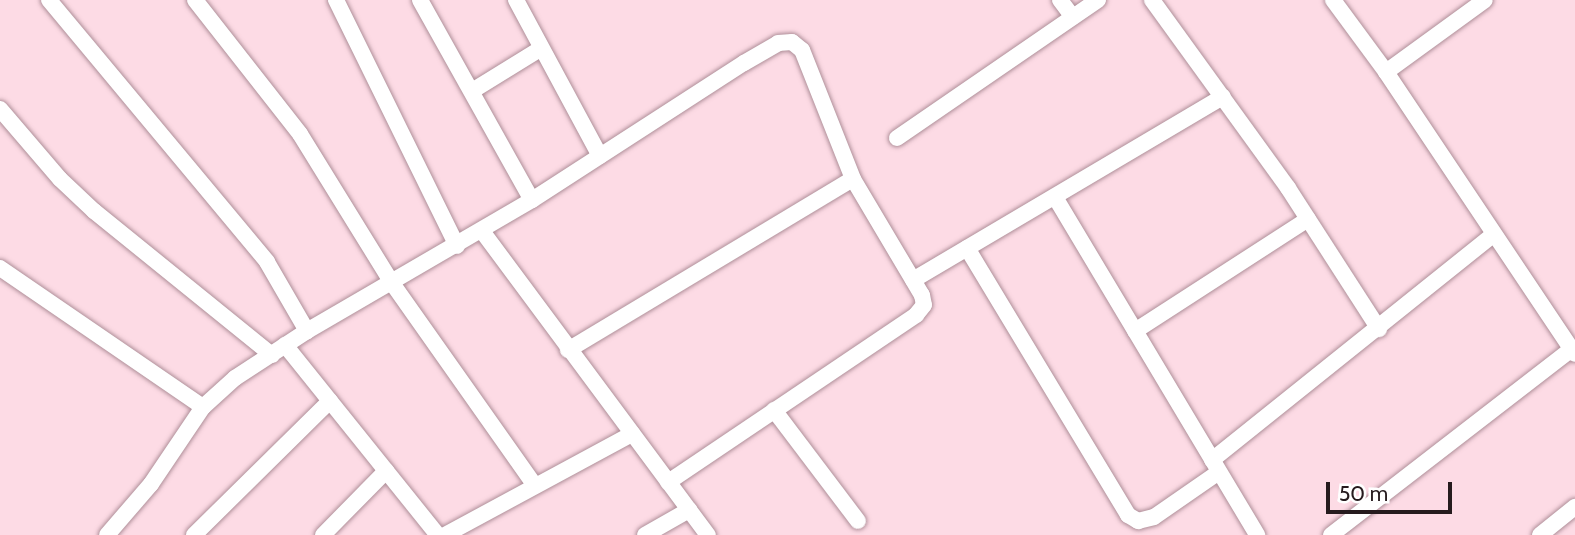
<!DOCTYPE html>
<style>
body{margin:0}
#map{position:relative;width:1575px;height:535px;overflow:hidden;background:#fddbe5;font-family:Cabin,sans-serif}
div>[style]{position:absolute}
.roads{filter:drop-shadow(0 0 2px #af8f99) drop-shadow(0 0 2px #af8f99)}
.minor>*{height:16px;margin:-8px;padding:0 8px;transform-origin:8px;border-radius:8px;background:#fff}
span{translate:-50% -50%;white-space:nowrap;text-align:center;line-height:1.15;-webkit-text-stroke:5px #fff;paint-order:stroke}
.scale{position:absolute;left:1326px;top:482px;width:126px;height:32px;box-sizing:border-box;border:4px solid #261b1e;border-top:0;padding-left:9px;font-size:21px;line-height:24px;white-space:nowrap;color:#261b1e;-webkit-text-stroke:5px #fff;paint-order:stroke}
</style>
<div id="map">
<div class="roads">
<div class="minor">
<i style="left:49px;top:0;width:341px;rotate:50.2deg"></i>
<i style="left:267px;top:262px;width:80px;rotate:59.9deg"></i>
<i style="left:195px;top:0;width:170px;rotate:51.9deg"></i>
<i style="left:300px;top:134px;width:175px;rotate:58.3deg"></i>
<i style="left:392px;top:283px;width:248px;rotate:54.8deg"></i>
<i style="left:336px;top:0;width:274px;rotate:63.8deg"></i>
<i style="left:420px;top:0;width:229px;rotate:60.8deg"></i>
<i style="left:516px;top:0;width:177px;rotate:61.7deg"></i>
<i style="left:1060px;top:0;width:21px;rotate:53deg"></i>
<i style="left:1152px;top:0;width:232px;rotate:54.1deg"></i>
<i style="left:1288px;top:188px;width:168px;rotate:57.2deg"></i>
<i style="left:1333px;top:0;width:89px;rotate:53.6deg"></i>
<i style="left:1386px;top:72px;width:339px;rotate:56.2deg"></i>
<i style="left:1386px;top:72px;width:122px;rotate:-36deg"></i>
<i style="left:472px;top:91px;width:80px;rotate:-31.7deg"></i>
<i style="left:0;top:109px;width:92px;rotate:49.4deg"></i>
<i style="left:60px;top:179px;width:47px;rotate:43.3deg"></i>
<i style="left:94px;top:211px;width:229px;rotate:39deg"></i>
<i style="left:897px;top:138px;width:244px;rotate:-34.5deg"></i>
<i style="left:1055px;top:197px;width:394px;rotate:59.1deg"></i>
<i style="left:482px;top:231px;width:379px;rotate:53.4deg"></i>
<i style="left:967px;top:248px;width:312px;rotate:58.9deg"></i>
<i style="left:1128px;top:515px;width:12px;rotate:31deg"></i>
<i style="left:1138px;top:521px;width:16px;rotate:-14deg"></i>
<i style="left:1154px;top:517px;width:79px;rotate:-34.7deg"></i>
<i style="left:0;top:268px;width:246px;rotate:34.4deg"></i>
<i style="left:913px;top:280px;width:360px;rotate:-30.6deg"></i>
<i style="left:1135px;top:331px;width:206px;rotate:-32.9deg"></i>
<i style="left:285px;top:345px;width:244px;rotate:51.2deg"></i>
<i style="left:568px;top:350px;width:332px;rotate:-31deg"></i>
<i style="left:774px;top:410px;width:139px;rotate:52.9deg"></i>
<i style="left:1212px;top:460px;width:361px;rotate:-38.7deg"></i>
<i style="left:107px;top:535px;width:67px;rotate:-49.2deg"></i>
<i style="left:151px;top:484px;width:93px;rotate:-56deg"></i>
<i style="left:203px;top:407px;width:43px;rotate:-42.2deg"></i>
<i style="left:235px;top:378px;width:86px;rotate:-33.1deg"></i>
<i style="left:307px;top:331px;width:260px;rotate:-30.2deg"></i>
<i style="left:532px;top:200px;width:252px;rotate:-32.9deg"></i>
<i style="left:744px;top:63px;width:39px;rotate:-30deg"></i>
<i style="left:778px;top:43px;width:14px;rotate:-4deg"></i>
<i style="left:792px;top:42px;width:13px;rotate:39deg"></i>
<i style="left:802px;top:50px;width:139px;rotate:68.4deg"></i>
<i style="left:853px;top:179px;width:135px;rotate:59.3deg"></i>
<i style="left:922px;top:295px;width:10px;rotate:79deg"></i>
<i style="left:924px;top:305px;width:13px;rotate:129deg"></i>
<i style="left:916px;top:315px;width:299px;rotate:146deg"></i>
<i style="left:194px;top:535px;width:191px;rotate:-44.6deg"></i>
<i style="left:323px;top:535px;width:90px;rotate:-45.5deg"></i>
<i style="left:445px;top:535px;width:213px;rotate:-28.4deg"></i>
<i style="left:645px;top:535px;width:51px;rotate:-29.6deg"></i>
<i style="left:1331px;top:535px;width:304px;rotate:-37.7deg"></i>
<i style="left:1540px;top:535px;width:45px;rotate:-38.7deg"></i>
</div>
</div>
<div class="scale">50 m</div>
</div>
